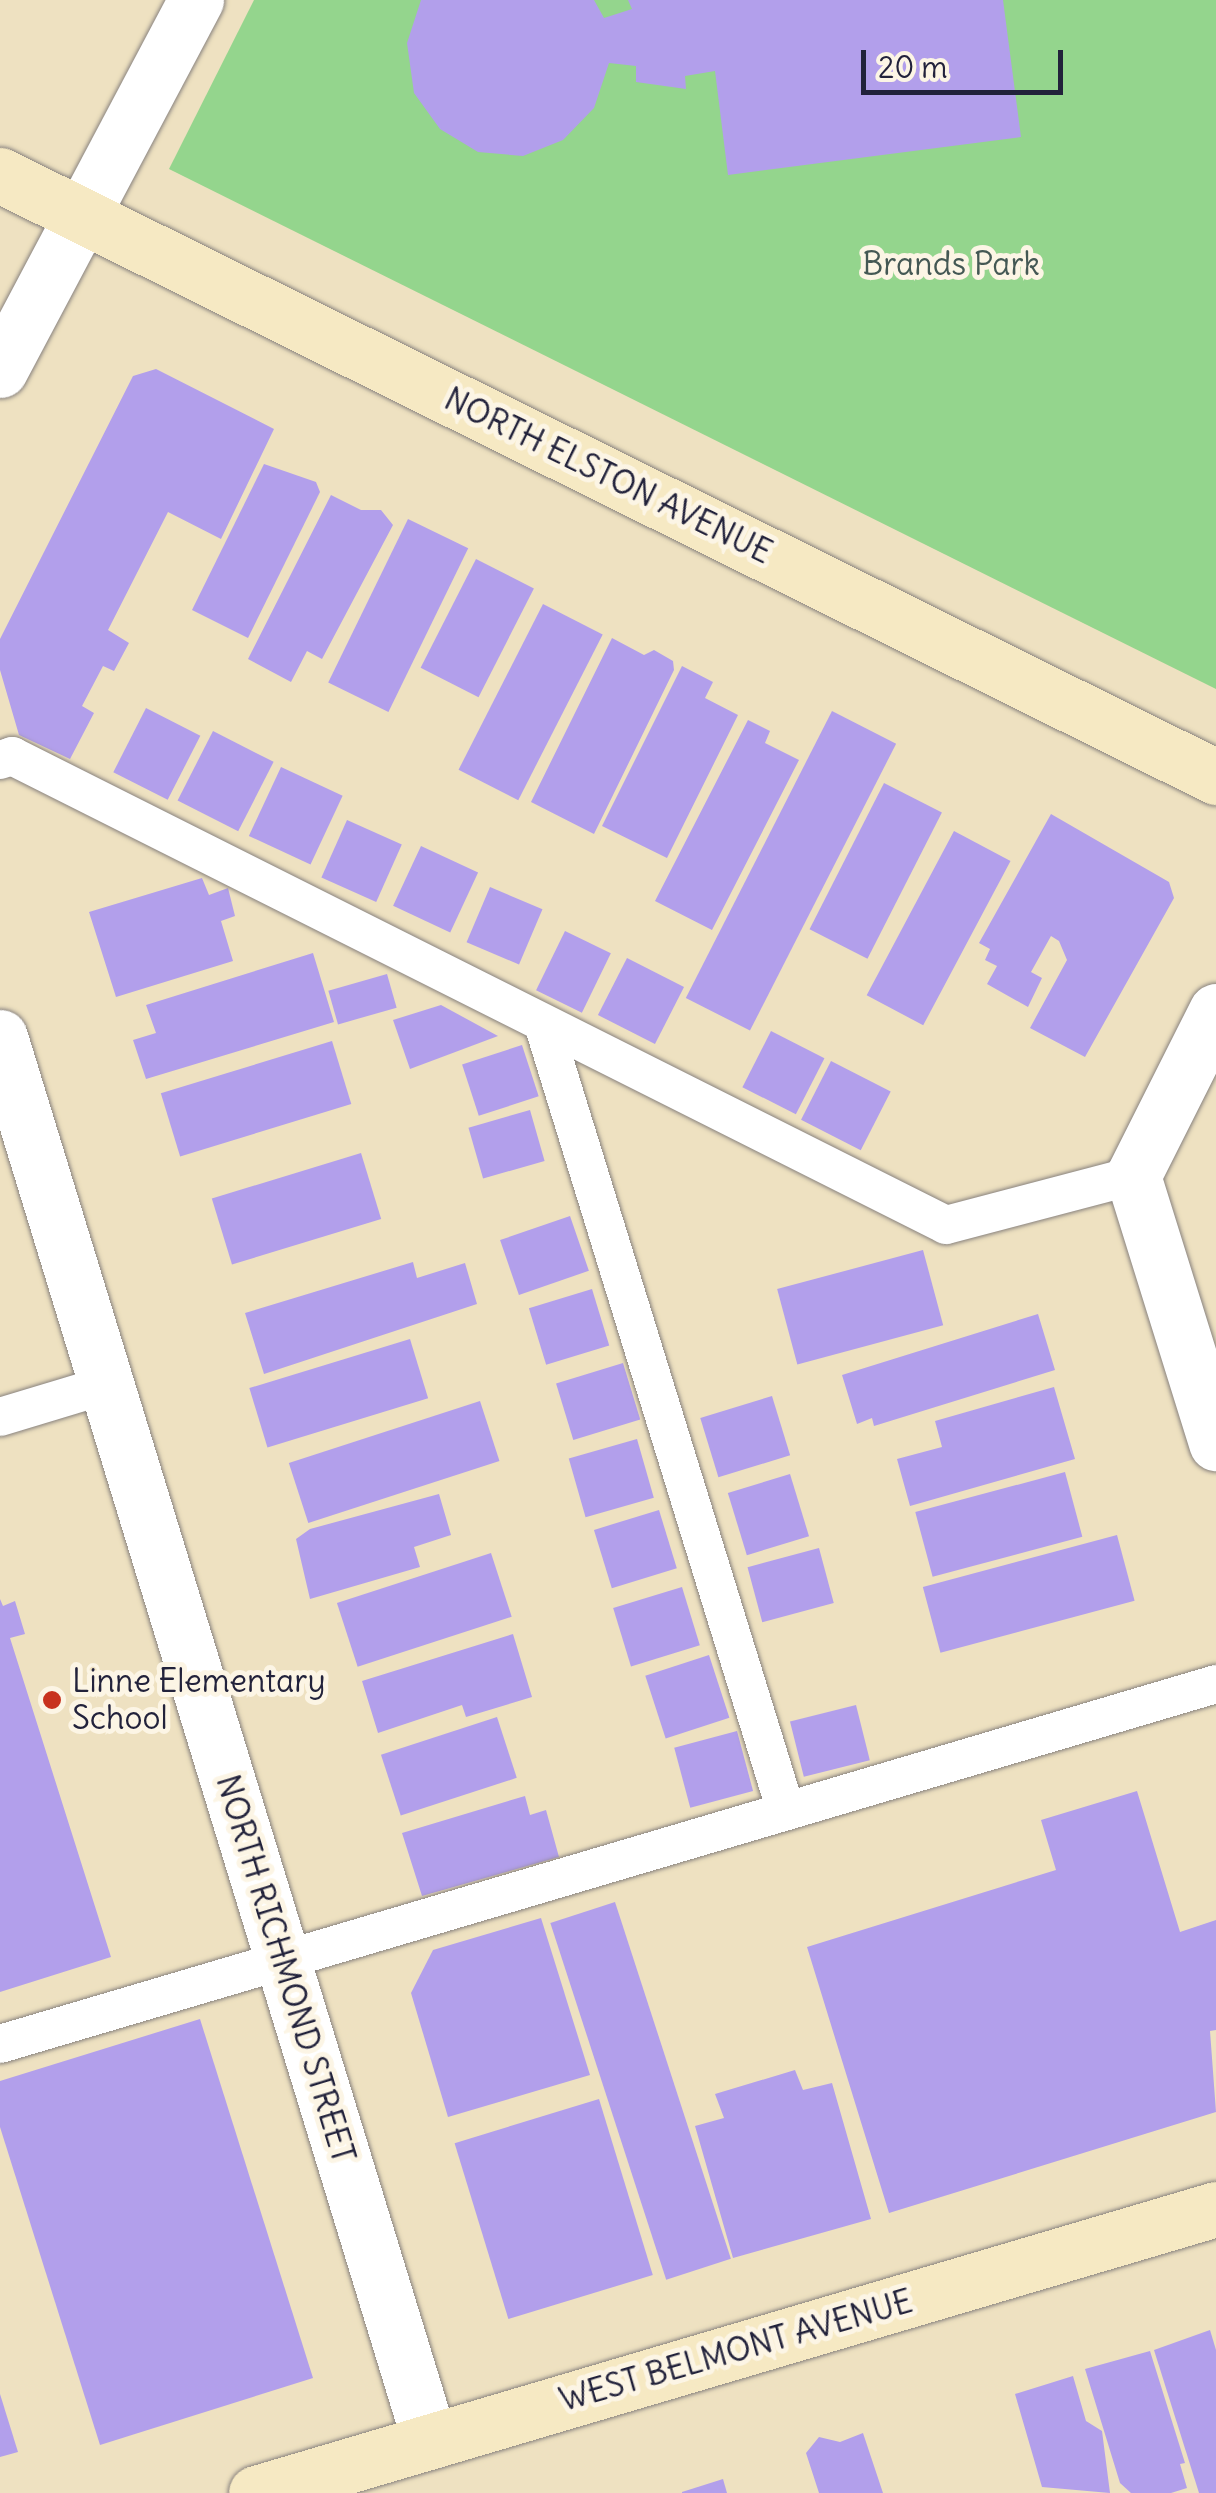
<!DOCTYPE html>
<style>
body{margin:0}
#map{position:relative;width:1216px;height:2493px;overflow:hidden;background:#eee1c1;font-family:Delius,sans-serif}
div>[style]{position:absolute}
.green>*{inset:0;background:#94d58d}
.building>*{inset:0;background:#b29feb;transform-origin:0 0}
.roads{filter:drop-shadow(0 0 2px #88827e) drop-shadow(0 0 2px #88827e)}
.service>*{height:38px;margin:-19px;padding:0 19px;transform-origin:19px;border-radius:19px;background:#fff}
.minor>*{height:55px;margin:-27.5px;padding:0 27.5px;transform-origin:27.5px;border-radius:27.5px;background:#fff}
.secondary>*{height:55px;margin:-27.5px;padding:0 27.5px;transform-origin:27.5px;border-radius:27.5px;background:#f6e9c3}
.dots>*{width:28px;height:28px;translate:-50% -50%;box-sizing:border-box;border:5px solid #fcf5e5;border-radius:50%}
span{translate:-50% -50%;white-space:nowrap;text-align:center;line-height:1.15;-webkit-text-stroke:10px #fcf5e5;paint-order:stroke}
.park-label{font-size:32px;color:#445854}
.street-label{font-size:32px;color:#22223b}
.poi-label{font-size:32px;color:#22223b}
.left{translate:0 -50%;text-align:left}
.scale{position:absolute;left:861px;top:50px;width:202px;height:45px;box-sizing:border-box;border:5px solid #22223b;border-top:0;padding-left:12px;font-size:30px;line-height:35px;white-space:nowrap;color:#22223b;-webkit-text-stroke:8px #fcf5e5;paint-order:stroke}
</style>
<div id="map">
<div class="green">
<i style="clip-path:polygon(254px 0,1216px 0,1216px 689px,169px 169px)"></i>
</div>
<div class="building">
<i style="clip-path:polygon(421px 0,594px 0,604px 18px,632px 9px,628px 0,1003px 0,1021px 137px,728px 175px,715px 71px,685px 76px,686px 89px,636px 82px,636px 66px,609px 63px,594px 108px,563px 140px,523px 156px,478px 152px,440px 129px,414px 93px,407px 43px)"></i>
<i style="clip-path:polygon(156px 369px,274px 429px,221px 539px,168px 512px,108px 630px,129px 643px,114px 671px,103px 666px,82px 706px,94px 713px,70px 759px,19px 735px,0 670px,0 639px,133px 376px)"></i>
<i style="clip-path:polygon(264px 464px,316px 482px,320px 492px,248px 638px,192px 610px)"></i>
<i style="clip-path:polygon(331px 495px,361px 510px,381px 510px,393px 525px,322px 659px,307px 651px,291px 682px,248px 659px)"></i>
<i style="left:408px;top:519px;width:67px;height:182px;rotate:26deg"></i>
<i style="left:476px;top:559px;width:65px;height:122px;rotate:27deg"></i>
<i style="left:543px;top:604px;width:67px;height:186px;rotate:27deg"></i>
<i style="clip-path:polygon(612px 638px,644px 655px,654px 650px,673px 661px,674px 670px,594px 834px,531px 802px)"></i>
<i style="clip-path:polygon(682px 666px,713px 682px,705px 698px,738px 715px,667px 858px,602px 826px)"></i>
<i style="left:146px;top:708px;width:61px;height:72px;rotate:27deg"></i>
<i style="left:832px;top:711px;width:72px;height:322px;rotate:27deg"></i>
<i style="clip-path:polygon(748px 720px,770px 731px,765px 743px,799px 760px,712px 930px,655px 901px)"></i>
<i style="left:213px;top:731px;width:68px;height:78px;rotate:27deg"></i>
<i style="left:281px;top:767px;width:68px;height:76px;rotate:25deg"></i>
<i style="left:884px;top:783px;width:65px;height:164px;rotate:27deg"></i>
<i style="clip-path:polygon(1051px 814px,1169px 882px,1174px 898px,1085px 1057px,1030px 1028px,1067px 960px,1059px 941px,1051px 936px,1031px 972px,1042px 978px,1028px 1007px,987px 984px,997px 966px,985px 960px,990px 949px,979px 943px)"></i>
<i style="left:347px;top:820px;width:60px;height:63px;rotate:24deg"></i>
<i style="left:954px;top:831px;width:64px;height:186px;rotate:28deg"></i>
<i style="left:421px;top:846px;width:63px;height:66px;rotate:25deg"></i>
<i style="clip-path:polygon(202px 878px,209px 895px,228px 888px,235px 916px,221px 921px,233px 961px,116px 997px,89px 912px)"></i>
<i style="left:490px;top:887px;width:57px;height:60px;rotate:23deg"></i>
<i style="left:565px;top:931px;width:51px;height:66px;rotate:26deg"></i>
<i style="clip-path:polygon(313px 953px,334px 1022px,146px 1079px,133px 1040px,156px 1033px,146px 1005px)"></i>
<i style="left:627px;top:958px;width:64px;height:64px;rotate:27deg"></i>
<i style="left:387px;top:974px;width:35px;height:61px;rotate:74deg"></i>
<i style="clip-path:polygon(441px 1005px,498px 1036px,410px 1069px,393px 1020px)"></i>
<i style="left:771px;top:1031px;width:60px;height:63px;rotate:27deg"></i>
<i style="left:332px;top:1041px;width:66px;height:179px;rotate:73deg"></i>
<i style="left:522px;top:1045px;width:54px;height:63px;rotate:72deg"></i>
<i style="left:831px;top:1061px;width:67px;height:66px;rotate:27deg"></i>
<i style="left:530px;top:1110px;width:53px;height:64px;rotate:74deg"></i>
<i style="left:361px;top:1153px;width:69px;height:156px;rotate:73deg"></i>
<i style="left:570px;top:1216px;width:58px;height:74px;rotate:71deg"></i>
<i style="left:923px;top:1250px;width:78px;height:151px;rotate:75deg"></i>
<i style="clip-path:polygon(413px 1262px,417px 1278px,465px 1263px,477px 1304px,264px 1374px,245px 1313px)"></i>
<i style="left:592px;top:1289px;width:59px;height:66px;rotate:73deg"></i>
<i style="clip-path:polygon(1038px 1314px,1055px 1370px,874px 1426px,872px 1418px,857px 1424px,842px 1375px)"></i>
<i style="left:410px;top:1339px;width:62px;height:168px;rotate:73deg"></i>
<i style="left:623px;top:1363px;width:59px;height:70px;rotate:73deg"></i>
<i style="clip-path:polygon(1054px 1387px,1075px 1459px,910px 1506px,897px 1459px,942px 1447px,935px 1421px)"></i>
<i style="left:772px;top:1396px;width:62px;height:75px;rotate:73deg"></i>
<i style="left:480px;top:1401px;width:63px;height:201px;rotate:72deg"></i>
<i style="left:637px;top:1439px;width:61px;height:71px;rotate:74deg"></i>
<i style="left:1065px;top:1472px;width:67px;height:155px;rotate:75deg"></i>
<i style="left:790px;top:1474px;width:65px;height:65px;rotate:73deg"></i>
<i style="clip-path:polygon(439px 1494px,451px 1535px,414px 1547px,420px 1567px,310px 1599px,296px 1539px,310px 1529px)"></i>
<i style="left:659px;top:1510px;width:61px;height:68px;rotate:73deg"></i>
<i style="left:1117px;top:1535px;width:68px;height:201px;rotate:75deg"></i>
<i style="left:819px;top:1548px;width:57px;height:74px;rotate:75deg"></i>
<i style="left:491px;top:1553px;width:67px;height:162px;rotate:72deg"></i>
<i style="left:682px;top:1587px;width:61px;height:72px;rotate:73deg"></i>
<i style="clip-path:polygon(0 1599px,3px 1606px,15px 1601px,25px 1634px,10px 1638px,111px 1957px,0 1992px)"></i>
<i style="clip-path:polygon(513px 1634px,532px 1697px,466px 1717px,462px 1705px,378px 1733px,362px 1681px)"></i>
<i style="left:709px;top:1655px;width:66px;height:67px;rotate:72deg"></i>
<i style="left:856px;top:1705px;width:57px;height:68px;rotate:76deg"></i>
<i style="left:497px;top:1717px;width:64px;height:122px;rotate:72deg"></i>
<i style="left:737px;top:1731px;width:62px;height:65px;rotate:75deg"></i>
<i style="clip-path:polygon(1137px 1791px,1180px 1932px,1216px 1920px,1216px 2030px,1210px 2031px,1216px 2112px,889px 2213px,807px 1947px,1056px 1870px,1041px 1820px)"></i>
<i style="clip-path:polygon(525px 1796px,530px 1815px,546px 1810px,559px 1857px,422px 1896px,402px 1833px)"></i>
<i style="left:615px;top:1902px;width:375px;height:68px;rotate:72deg"></i>
<i style="clip-path:polygon(541px 1918px,590px 2075px,448px 2117px,411px 1993px,433px 1950px)"></i>
<i style="clip-path:polygon(200px 2019px,313px 2378px,100px 2445px,0 2127px,0 2081px)"></i>
<i style="clip-path:polygon(795px 2070px,803px 2090px,832px 2083px,871px 2219px,733px 2258px,695px 2126px,724px 2118px,715px 2094px)"></i>
<i style="left:599px;top:2099px;width:184px;height:151px;rotate:73deg"></i>
<i style="clip-path:polygon(1210px 2330px,1216px 2350px,1216px 2493px,1199px 2493px,1154px 2350px)"></i>
<i style="clip-path:polygon(1150px 2351px,1185px 2463px,1180px 2464px,1187px 2488px,1171px 2493px,1131px 2493px,1120px 2483px,1085px 2369px)"></i>
<i style="clip-path:polygon(1073px 2376px,1086px 2421px,1102px 2431px,1110px 2493px,1042px 2487px,1015px 2394px)"></i>
<i style="clip-path:polygon(0 2394px,18px 2452px,0 2457px)"></i>
<i style="clip-path:polygon(863px 2433px,883px 2493px,819px 2493px,806px 2453px,819px 2437px,840px 2442px)"></i>
<i style="clip-path:polygon(723px 2479px,727px 2493px,682px 2493px,682px 2492px)"></i>
</div>
<div class="roads">
<div class="service">
<i style="left:0;top:760px;width:13px;rotate:-18deg"></i>
<i style="left:12px;top:756px;width:1045px;rotate:26.66deg"></i>
<i style="left:946px;top:1225px;width:193px;rotate:-14.7deg"></i>
<i style="left:544px;top:1027px;width:820px;rotate:72.85deg"></i>
<i style="left:0;top:1417px;width:111px;rotate:-16.8deg"></i>
<i style="left:0;top:2044px;width:1268px;rotate:-16.49deg"></i>
</div>
<div class="minor">
<i style="left:0;top:370px;width:419px;rotate:-62.1deg"></i>
<i style="left:1216px;top:1011px;width:185px;rotate:116.7deg"></i>
<i style="left:1133px;top:1176px;width:280px;rotate:72.7deg"></i>
<i style="left:0;top:1037px;width:1469px;rotate:72.98deg"></i>
</div>
<div class="secondary">
<i style="left:0;top:175px;width:1357px;rotate:26.34deg"></i>
<i style="left:256px;top:2493px;width:1001px;rotate:-16.48deg"></i>
</div>
</div>
<div class="dots">
<i style="left:52px;top:1700px;background:#c8321e"></i>
</div>
<div class="park-label">
<span style="left:951px;top:264px">Brands Park</span>
</div>
<div class="street-label">
<span style="left:608px;top:476px;rotate:26deg">NORTH ELSTON AVENUE</span>
<span style="left:285px;top:1969px;rotate:73deg">NORTH RICHMOND STREET</span>
<span style="left:736px;top:2351px;rotate:-16deg">WEST BELMONT AVENUE</span>
</div>
<div class="poi-label">
<span class="left" style="left:72px;top:1700px">Linne Elementary<br>School</span>
</div>
<div class="scale">20 m</div>
</div>
